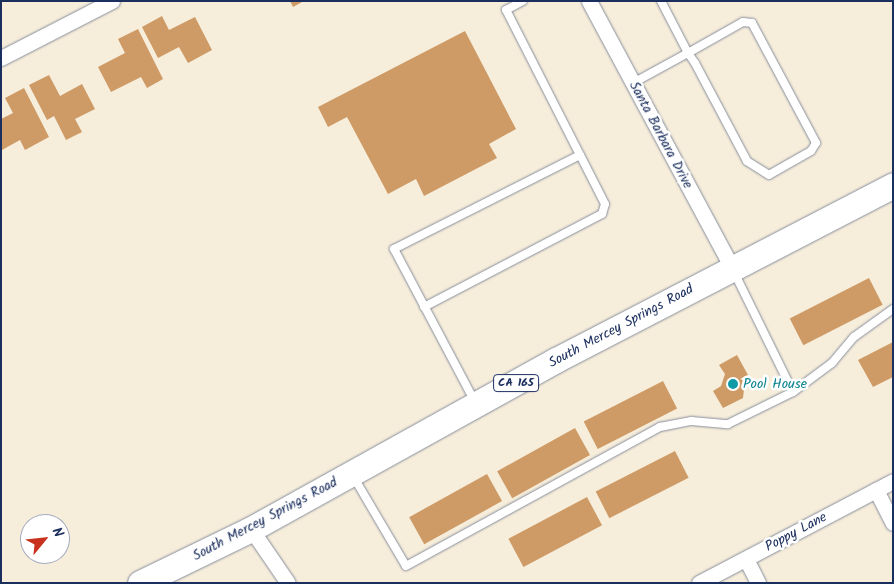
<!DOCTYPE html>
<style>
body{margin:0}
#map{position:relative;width:894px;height:584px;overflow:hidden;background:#f6eddb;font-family:Kalam,sans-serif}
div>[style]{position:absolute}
.building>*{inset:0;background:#ce9b66;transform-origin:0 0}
.roads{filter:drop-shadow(0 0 1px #888e9c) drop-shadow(0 0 1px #888e9c)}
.service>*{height:8px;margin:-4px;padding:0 4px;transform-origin:4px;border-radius:4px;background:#fff}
.minor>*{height:15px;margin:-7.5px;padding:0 7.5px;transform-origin:7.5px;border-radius:7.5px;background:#fff}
.primary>*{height:25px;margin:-12.5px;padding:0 12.5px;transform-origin:12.5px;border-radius:12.5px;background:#fff}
.dots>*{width:14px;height:14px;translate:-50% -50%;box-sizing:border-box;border:2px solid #fff;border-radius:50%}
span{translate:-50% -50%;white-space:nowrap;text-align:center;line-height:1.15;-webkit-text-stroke:5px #fff;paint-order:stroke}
.shield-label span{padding:1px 4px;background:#fff;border:1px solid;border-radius:4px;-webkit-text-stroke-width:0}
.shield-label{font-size:12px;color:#1b2f5e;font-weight:700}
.street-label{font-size:14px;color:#1b2f5e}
.culture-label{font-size:14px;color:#0d838f}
.left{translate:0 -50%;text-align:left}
.frame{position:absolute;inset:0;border:2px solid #1b2f5e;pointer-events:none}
.north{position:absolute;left:20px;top:514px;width:50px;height:50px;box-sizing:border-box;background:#fff;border:1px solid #a4acbf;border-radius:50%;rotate:62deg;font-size:14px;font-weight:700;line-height:20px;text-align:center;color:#1b2f5e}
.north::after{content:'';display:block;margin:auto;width:18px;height:22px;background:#c8321e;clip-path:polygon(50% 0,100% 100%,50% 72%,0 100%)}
</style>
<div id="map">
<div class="building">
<i style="clip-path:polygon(290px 1px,304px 1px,293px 7px)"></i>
<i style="clip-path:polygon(162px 16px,169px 30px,195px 17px,212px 50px,188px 63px,179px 47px,158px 58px,142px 27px)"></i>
<i style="clip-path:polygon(138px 29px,163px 79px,147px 88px,141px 77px,111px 92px,98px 67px,125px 53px,118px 39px)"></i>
<i style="clip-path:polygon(465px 31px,516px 129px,489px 144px,497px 158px,424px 196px,416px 179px,388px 194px,347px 117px,328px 127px,318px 107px)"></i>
<i style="clip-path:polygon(49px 75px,60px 96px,82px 84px,95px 109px,75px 119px,82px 132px,66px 140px,54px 116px,47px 120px,29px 85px)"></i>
<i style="clip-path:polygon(24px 88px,49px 137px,25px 150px,20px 140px,2px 150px,1px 119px,13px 113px,5px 98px)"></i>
<i style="left:869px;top:278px;width:30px;height:89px;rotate:63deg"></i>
<i style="clip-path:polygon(893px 342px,893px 377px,873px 387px,858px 360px)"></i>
<i style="clip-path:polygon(737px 355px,748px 375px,740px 379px,745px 381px,743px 398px,723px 408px,713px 391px,721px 386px,725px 374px,719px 365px)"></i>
<i style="left:663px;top:381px;width:31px;height:89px;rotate:63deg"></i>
<i style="left:575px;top:428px;width:31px;height:89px;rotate:61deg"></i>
<i style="left:675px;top:451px;width:30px;height:89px;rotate:63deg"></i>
<i style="left:487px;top:474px;width:31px;height:89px;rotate:61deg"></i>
<i style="left:587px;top:497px;width:32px;height:89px;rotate:62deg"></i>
</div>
<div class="roads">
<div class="service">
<i style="left:633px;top:83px;width:63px;rotate:-28.6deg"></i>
<i style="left:688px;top:53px;width:63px;rotate:-29.4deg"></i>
<i style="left:743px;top:22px;width:9px;rotate:6deg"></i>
<i style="left:752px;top:23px;width:136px;rotate:61.9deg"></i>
<i style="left:816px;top:143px;width:9px;rotate:122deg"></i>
<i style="left:811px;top:151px;width:48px;rotate:150.3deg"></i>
<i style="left:769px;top:175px;width:26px;rotate:-148deg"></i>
<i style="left:747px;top:161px;width:111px;rotate:-118deg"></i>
<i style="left:695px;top:63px;width:12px;rotate:-125deg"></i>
<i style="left:688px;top:53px;width:59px;rotate:-117.4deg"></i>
<i style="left:424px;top:307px;width:201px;rotate:-27.6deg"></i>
<i style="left:602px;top:214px;width:10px;rotate:-73deg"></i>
<i style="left:605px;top:204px;width:55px;rotate:-117deg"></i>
<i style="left:793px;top:392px;width:49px;rotate:-36.6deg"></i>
<i style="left:832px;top:363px;width:34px;rotate:-50deg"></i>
<i style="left:854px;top:337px;width:48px;rotate:-35.7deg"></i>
<i style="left:474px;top:400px;width:171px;rotate:-117.9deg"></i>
<i style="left:394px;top:249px;width:208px;rotate:-26.8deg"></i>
<i style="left:580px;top:155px;width:163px;rotate:-117deg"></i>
<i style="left:506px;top:10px;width:19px;rotate:-28deg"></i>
<i style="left:353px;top:476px;width:104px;rotate:59.5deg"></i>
<i style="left:406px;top:566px;width:290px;rotate:-28.7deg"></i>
<i style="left:660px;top:427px;width:32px;rotate:-11deg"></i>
<i style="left:691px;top:421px;width:37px;rotate:5deg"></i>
<i style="left:728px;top:424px;width:72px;rotate:-26.2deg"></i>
<i style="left:793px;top:392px;width:134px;rotate:-116.2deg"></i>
</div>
<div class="minor">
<i style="left:589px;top:1px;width:303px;rotate:61.8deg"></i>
<i style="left:1px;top:58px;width:125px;rotate:-27.2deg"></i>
<i style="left:876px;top:490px;width:37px;rotate:63deg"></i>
<i style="left:251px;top:529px;width:65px;rotate:55.6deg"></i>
<i style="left:746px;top:559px;width:27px;rotate:63deg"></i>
<i style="left:699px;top:583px;width:219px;rotate:-27.7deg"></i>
</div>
<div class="primary">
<i style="left:140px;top:583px;width:123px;rotate:-25.9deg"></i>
<i style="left:251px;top:529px;width:349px;rotate:-29deg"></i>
<i style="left:556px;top:360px;width:380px;rotate:-27.4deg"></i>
</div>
</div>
<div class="dots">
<i style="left:733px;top:384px;background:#0f9aa8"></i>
</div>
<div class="shield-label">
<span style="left:516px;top:383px">CA 165</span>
</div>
<div class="street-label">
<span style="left:661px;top:135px;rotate:62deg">Santa Barbara Drive</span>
<span style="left:621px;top:326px;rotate:-28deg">South Mercey Springs Road</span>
<span style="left:265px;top:519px;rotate:-28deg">South Mercey Springs Road</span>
<span style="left:796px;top:532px;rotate:-28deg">Poppy Lane</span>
</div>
<div class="culture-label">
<span class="left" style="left:743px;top:384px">Pool House</span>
</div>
<div class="frame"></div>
<div class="north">N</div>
</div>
